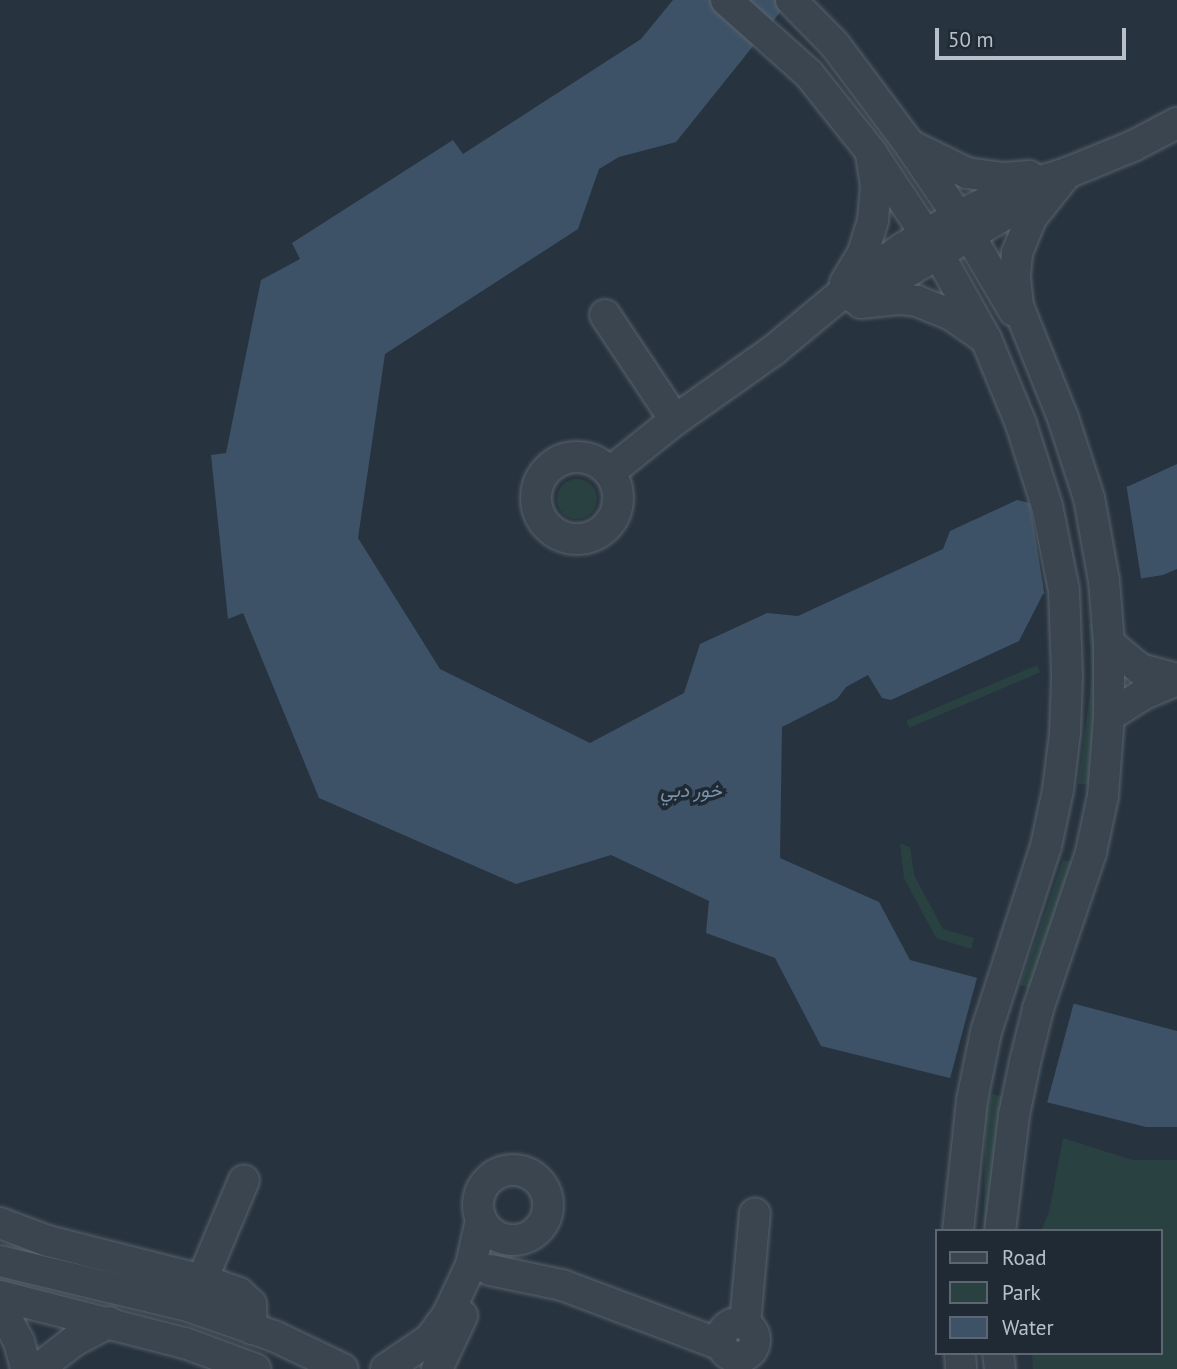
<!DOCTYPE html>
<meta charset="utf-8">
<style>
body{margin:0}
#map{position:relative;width:1177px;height:1369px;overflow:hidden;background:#27333f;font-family:"PT Sans",Vazirmatn,sans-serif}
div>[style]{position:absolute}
.green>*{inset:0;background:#2a4142;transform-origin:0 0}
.round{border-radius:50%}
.water>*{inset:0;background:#3e5267}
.pier>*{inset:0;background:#27333f;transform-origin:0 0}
.roads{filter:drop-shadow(0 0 2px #59636d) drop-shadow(0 0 2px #59636d)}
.minor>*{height:30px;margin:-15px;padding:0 15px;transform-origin:15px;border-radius:15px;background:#3b4550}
.minor>.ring{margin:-15px;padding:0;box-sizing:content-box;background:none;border:30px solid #3b4550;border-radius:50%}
span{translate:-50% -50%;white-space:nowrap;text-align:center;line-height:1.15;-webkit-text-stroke:7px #202a35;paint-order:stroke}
.water-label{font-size:19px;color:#7a92aa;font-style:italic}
.legend{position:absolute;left:935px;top:1229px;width:228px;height:126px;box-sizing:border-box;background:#202a35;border:2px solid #5d6671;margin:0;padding:9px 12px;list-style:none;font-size:21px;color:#b8c0ca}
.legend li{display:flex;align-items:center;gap:14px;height:35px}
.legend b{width:35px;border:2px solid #5d6671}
.scale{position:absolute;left:935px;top:28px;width:191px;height:32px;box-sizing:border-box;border:4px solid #b8c0ca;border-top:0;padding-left:9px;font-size:21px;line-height:24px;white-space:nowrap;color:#b8c0ca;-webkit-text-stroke:5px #202a35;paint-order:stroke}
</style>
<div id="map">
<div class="green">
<i class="round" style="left:557px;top:479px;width:40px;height:40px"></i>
<i style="clip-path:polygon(1100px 623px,1094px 785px,1078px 784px,1092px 677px,1089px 624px)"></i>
<i style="left:1037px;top:665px;width:8px;height:142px;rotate:67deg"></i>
<i style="clip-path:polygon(900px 843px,910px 847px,914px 875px,943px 929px,974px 938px,971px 949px,936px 938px,904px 878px)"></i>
<i style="clip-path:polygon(1063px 860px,1077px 863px,992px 1231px,984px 1231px,985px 1116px,1011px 1011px)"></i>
<i style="clip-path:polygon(1063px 1138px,1132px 1160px,1177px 1160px,1177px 1369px,1033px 1369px,1032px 1353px,1161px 1353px,1161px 1231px,1041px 1231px,1049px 1212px)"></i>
</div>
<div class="water">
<i style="clip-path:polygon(673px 0,790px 0,676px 142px,619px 157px,599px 169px,578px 229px,385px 354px,358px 538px,440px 669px,590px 743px,684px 693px,700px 644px,767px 613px,798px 616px,943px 549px,950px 531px,1017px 500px,1030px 503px,1129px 486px,1177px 464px,1177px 569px,1163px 575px,1043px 594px,1019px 641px,891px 700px,882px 698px,868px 675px,846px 687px,837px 699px,782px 727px,780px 858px,879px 902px,910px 960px,1177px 1031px,1177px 1127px,1146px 1127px,821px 1046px,775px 958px,706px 933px,709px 901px,611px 855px,516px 884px,319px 798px,243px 613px,228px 619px,211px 455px,226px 453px,261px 280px,300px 259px,292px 243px,453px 140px,463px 154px,641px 39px)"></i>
</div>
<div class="pier">
<i style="left:1126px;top:483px;width:99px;height:98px;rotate:81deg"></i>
<i style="left:978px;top:974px;width:100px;height:112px;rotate:15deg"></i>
</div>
<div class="roads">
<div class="minor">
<i style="left:726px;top:0;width:111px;rotate:41.7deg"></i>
<i style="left:809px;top:74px;width:100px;rotate:51.5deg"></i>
<i style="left:871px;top:152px;width:121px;rotate:56.4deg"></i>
<i style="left:938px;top:253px;width:98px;rotate:60.8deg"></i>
<i style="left:986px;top:339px;width:92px;rotate:67.6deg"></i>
<i style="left:1021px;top:424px;width:86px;rotate:72.4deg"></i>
<i style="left:1047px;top:506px;width:86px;rotate:78.6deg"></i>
<i style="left:1064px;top:590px;width:86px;rotate:88deg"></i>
<i style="left:1067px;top:676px;width:57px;rotate:92deg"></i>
<i style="left:1065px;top:733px;width:57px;rotate:97deg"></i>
<i style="left:1058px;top:790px;width:57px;rotate:102.1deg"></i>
<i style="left:1046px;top:846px;width:195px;rotate:107.9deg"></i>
<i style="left:986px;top:1032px;width:69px;rotate:101.6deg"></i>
<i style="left:972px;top:1100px;width:132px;rotate:96.1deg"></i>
<i style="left:791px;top:0;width:63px;rotate:45.6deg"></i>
<i style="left:835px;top:45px;width:124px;rotate:53.2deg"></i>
<i style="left:909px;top:144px;width:87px;rotate:55.8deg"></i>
<i style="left:958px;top:216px;width:110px;rotate:59.5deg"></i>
<i style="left:914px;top:147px;width:59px;rotate:26.1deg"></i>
<i style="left:967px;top:173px;width:37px;rotate:8deg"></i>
<i style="left:1004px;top:178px;width:25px;rotate:-5deg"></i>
<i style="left:845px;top:283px;width:35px;rotate:-59deg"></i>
<i style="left:863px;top:253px;width:34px;rotate:-73deg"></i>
<i style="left:873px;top:220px;width:34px;rotate:-85deg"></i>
<i style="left:876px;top:186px;width:32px;rotate:-99deg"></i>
<i style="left:854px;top:298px;width:45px;rotate:-24.9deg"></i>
<i style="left:895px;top:279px;width:160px;rotate:-30.4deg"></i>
<i style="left:861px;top:303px;width:38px;rotate:-6deg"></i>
<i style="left:899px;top:299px;width:18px;rotate:6deg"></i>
<i style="left:917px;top:301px;width:35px;rotate:22deg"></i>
<i style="left:950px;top:314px;width:37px;rotate:35deg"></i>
<i style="left:605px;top:315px;width:126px;rotate:56.3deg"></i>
<i class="ring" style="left:536px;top:457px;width:52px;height:52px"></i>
<i style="left:610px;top:472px;width:83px;rotate:-38.7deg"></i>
<i style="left:675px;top:420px;width:121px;rotate:-35.3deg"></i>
<i style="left:774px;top:350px;width:116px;rotate:-39.7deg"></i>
<i style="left:863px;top:276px;width:49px;rotate:-35deg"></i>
<i style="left:903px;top:248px;width:64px;rotate:-30.2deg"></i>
<i style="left:958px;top:216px;width:62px;rotate:-25.7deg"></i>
<i style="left:1014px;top:189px;width:55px;rotate:-16.8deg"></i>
<i style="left:1067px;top:173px;width:71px;rotate:-22.2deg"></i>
<i style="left:1133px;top:146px;width:50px;rotate:-27.6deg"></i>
<i style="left:1109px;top:643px;width:40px;rotate:40deg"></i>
<i style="left:1140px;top:669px;width:38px;rotate:15deg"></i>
<i style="left:1109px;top:716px;width:39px;rotate:-32deg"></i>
<i style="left:1142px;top:695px;width:38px;rotate:-23deg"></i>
<i class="ring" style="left:478px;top:1170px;width:40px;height:40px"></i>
<i style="left:0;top:1223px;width:51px;rotate:20.6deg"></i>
<i style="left:48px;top:1241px;width:159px;rotate:14.2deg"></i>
<i style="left:202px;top:1280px;width:39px;rotate:19deg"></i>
<i style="left:239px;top:1293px;width:16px;rotate:43deg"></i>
<i style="left:251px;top:1304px;width:25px;rotate:88deg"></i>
<i style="left:1000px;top:1231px;width:117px;rotate:-83.1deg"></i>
<i style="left:1014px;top:1115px;width:54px;rotate:-78.3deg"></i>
<i style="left:1025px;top:1062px;width:55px;rotate:-76.2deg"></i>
<i style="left:1038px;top:1009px;width:166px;rotate:-71.3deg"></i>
<i style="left:1091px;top:852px;width:57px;rotate:-77.9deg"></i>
<i style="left:1103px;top:796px;width:80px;rotate:-85.7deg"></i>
<i style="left:1109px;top:716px;width:73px;rotate:-90deg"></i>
<i style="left:1109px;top:643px;width:62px;rotate:-94.6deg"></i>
<i style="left:1104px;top:581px;width:84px;rotate:-100.2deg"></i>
<i style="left:1089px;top:498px;width:84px;rotate:-108deg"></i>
<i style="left:1063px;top:418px;width:121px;rotate:-111.9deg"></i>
<i style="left:1018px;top:306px;width:30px;rotate:-96deg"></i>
<i style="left:1015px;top:276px;width:23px;rotate:-85deg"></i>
<i style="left:1017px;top:253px;width:38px;rotate:-68deg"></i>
<i style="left:1031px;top:218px;width:58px;rotate:-51.3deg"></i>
<i style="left:0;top:1261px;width:196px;rotate:13.5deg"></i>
<i style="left:191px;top:1307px;width:88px;rotate:19.3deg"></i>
<i style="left:274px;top:1336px;width:76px;rotate:25.6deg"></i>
<i style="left:490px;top:1270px;width:74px;rotate:11.8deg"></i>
<i style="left:562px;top:1285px;width:171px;rotate:20.6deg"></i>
<i style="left:202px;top:1280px;width:108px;rotate:-67.2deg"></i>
<i style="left:0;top:1296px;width:191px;rotate:14.3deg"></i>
<i style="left:185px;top:1343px;width:75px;rotate:20.4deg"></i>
<i style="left:0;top:1306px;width:41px;rotate:62.2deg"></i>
<i style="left:19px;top:1342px;width:28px;rotate:75deg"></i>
<i class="ring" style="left:721px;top:1323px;width:4px;height:4px"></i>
<i style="left:745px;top:1324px;width:111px;rotate:-84.9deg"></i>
<i style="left:960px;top:1353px;width:16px;rotate:86deg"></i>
<i style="left:998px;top:1353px;width:16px;rotate:83deg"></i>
<i style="left:38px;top:1369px;width:46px;rotate:-37.9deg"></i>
<i style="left:74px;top:1341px;width:40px;rotate:-28deg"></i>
<i style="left:386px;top:1369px;width:53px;rotate:-34.3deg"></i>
<i style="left:430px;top:1339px;width:31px;rotate:-54deg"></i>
<i style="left:448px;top:1314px;width:54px;rotate:-64.9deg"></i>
<i style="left:471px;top:1265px;width:46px;rotate:-77.5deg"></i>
<i style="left:437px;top:1369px;width:59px;rotate:-64.7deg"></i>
</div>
</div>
<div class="water-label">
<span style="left:691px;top:791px">خور دبي</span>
</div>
<ul class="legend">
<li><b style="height:9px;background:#3b4550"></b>Road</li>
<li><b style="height:19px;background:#2a4142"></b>Park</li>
<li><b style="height:19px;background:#3e5267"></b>Water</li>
</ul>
<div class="scale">50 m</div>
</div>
